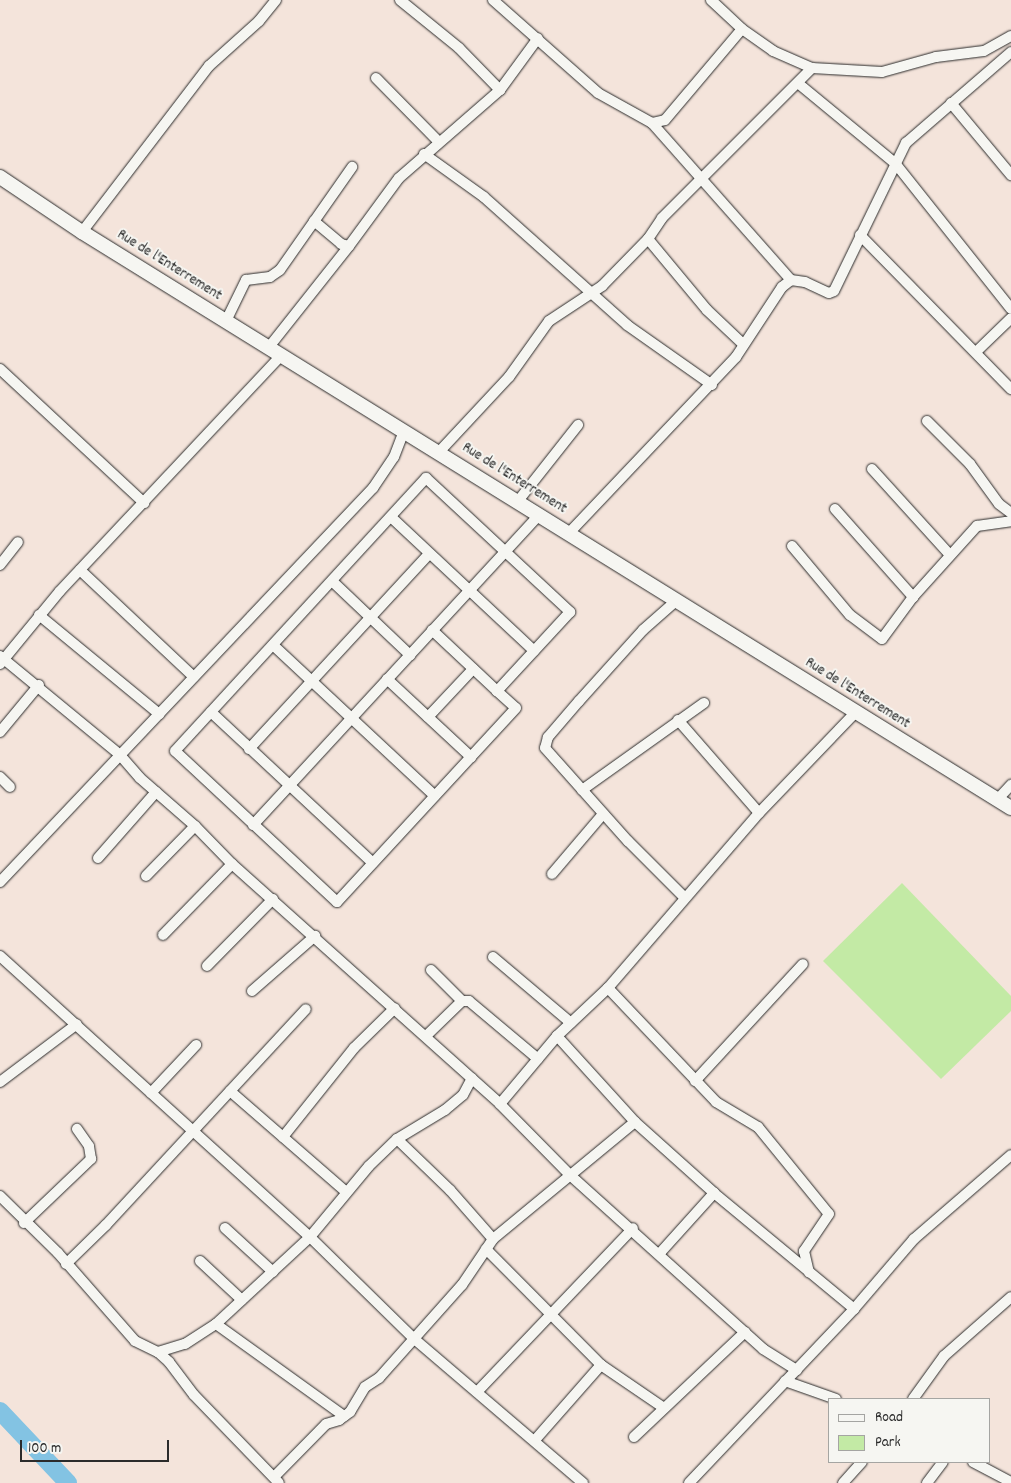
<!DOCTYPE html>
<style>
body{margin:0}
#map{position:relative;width:1011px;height:1483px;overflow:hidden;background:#f4e4db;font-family:Dekko,sans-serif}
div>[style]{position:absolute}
.green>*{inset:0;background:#c3eaa5}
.river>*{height:18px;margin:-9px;padding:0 9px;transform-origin:9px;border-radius:9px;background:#83c3e3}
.roads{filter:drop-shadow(0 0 1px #2b2b2b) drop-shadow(0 0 1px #2b2b2b)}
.street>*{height:10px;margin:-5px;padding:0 5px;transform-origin:5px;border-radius:5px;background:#f6f6f2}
.secondary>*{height:14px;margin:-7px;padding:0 7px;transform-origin:7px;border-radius:7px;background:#f6f6f2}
span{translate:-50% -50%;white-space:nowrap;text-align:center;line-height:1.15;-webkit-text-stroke:4px #f6f6f2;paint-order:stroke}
.street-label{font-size:15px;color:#2b2b2b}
.legend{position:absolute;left:828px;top:1398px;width:162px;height:65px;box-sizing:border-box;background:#f6f6f2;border:1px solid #a5a5a2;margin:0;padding:6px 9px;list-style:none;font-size:15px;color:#2b2b2b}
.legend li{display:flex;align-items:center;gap:10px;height:25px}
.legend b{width:25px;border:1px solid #a5a5a2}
.scale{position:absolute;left:20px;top:1440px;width:149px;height:22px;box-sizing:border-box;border:2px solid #2b2b2b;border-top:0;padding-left:6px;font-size:15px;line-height:18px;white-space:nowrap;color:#2b2b2b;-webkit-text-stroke:4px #f6f6f2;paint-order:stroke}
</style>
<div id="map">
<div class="green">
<i style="clip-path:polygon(902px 883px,1011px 996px,1011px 1011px,941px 1079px,823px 961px)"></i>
</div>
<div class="river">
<i style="left:0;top:1411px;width:99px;rotate:46.6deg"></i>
</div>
<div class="roads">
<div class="street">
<i style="left:400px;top:0;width:76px;rotate:39.1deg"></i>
<i style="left:459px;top:48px;width:59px;rotate:45.7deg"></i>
<i style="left:493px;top:0;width:140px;rotate:41.5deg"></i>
<i style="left:598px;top:93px;width:62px;rotate:29.1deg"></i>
<i style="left:652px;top:123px;width:13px;rotate:-13deg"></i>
<i style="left:665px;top:120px;width:119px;rotate:-49.8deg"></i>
<i style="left:711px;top:0;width:42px;rotate:43.1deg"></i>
<i style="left:742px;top:29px;width:38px;rotate:35deg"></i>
<i style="left:773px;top:51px;width:43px;rotate:23.6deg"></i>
<i style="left:812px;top:68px;width:70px;rotate:3.3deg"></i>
<i style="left:882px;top:72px;width:56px;rotate:-15.5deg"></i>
<i style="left:936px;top:57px;width:48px;rotate:-7.1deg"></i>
<i style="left:984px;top:51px;width:31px;rotate:-29deg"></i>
<i style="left:376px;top:78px;width:88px;rotate:45.5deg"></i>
<i style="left:799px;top:84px;width:124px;rotate:39.5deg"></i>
<i style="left:895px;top:163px;width:186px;rotate:51.5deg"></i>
<i style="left:951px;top:103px;width:94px;rotate:50.2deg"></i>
<i style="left:652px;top:123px;width:210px;rotate:48.5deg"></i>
<i style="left:424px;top:154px;width:74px;rotate:35.6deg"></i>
<i style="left:484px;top:197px;width:192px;rotate:41.8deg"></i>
<i style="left:627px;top:325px;width:104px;rotate:35.2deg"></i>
<i style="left:314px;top:221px;width:35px;rotate:40deg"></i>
<i style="left:341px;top:244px;width:8px;rotate:14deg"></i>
<i style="left:349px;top:246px;width:84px;rotate:-53.7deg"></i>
<i style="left:399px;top:178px;width:134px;rotate:-41.1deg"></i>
<i style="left:500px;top:90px;width:64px;rotate:-53.8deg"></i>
<i style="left:82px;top:232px;width:209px;rotate:-52.6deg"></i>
<i style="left:209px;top:66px;width:67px;rotate:-42deg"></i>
<i style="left:259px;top:21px;width:27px;rotate:-51deg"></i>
<i style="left:860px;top:235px;width:216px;rotate:45.6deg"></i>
<i style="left:648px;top:239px;width:92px;rotate:50.3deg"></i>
<i style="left:707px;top:310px;width:50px;rotate:43.4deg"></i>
<i style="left:226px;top:321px;width:46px;rotate:-64deg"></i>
<i style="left:246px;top:280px;width:24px;rotate:-7deg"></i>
<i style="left:270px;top:277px;width:12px;rotate:-35deg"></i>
<i style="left:280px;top:270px;width:126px;rotate:-55deg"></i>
<i style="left:269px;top:347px;width:129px;rotate:-51.6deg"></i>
<i style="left:977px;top:351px;width:47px;rotate:-44.1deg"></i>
<i style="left:0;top:369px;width:197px;rotate:42.9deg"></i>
<i style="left:927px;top:421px;width:61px;rotate:45deg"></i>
<i style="left:970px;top:464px;width:49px;rotate:54.1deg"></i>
<i style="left:999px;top:504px;width:15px;rotate:37deg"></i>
<i style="left:439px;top:452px;width:103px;rotate:-47deg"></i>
<i style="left:509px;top:377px;width:69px;rotate:-54.5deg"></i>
<i style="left:549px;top:321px;width:64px;rotate:-33.4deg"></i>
<i style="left:602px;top:286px;width:66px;rotate:-45.6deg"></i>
<i style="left:648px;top:239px;width:25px;rotate:-56deg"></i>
<i style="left:662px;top:218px;width:212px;rotate:-45deg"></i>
<i style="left:872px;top:469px;width:116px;rotate:47.8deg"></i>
<i style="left:518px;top:501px;width:97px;rotate:-51.7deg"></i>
<i style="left:835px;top:509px;width:118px;rotate:48.4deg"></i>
<i style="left:391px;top:517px;width:196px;rotate:43.1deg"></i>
<i style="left:569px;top:533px;width:243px;rotate:-46.5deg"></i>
<i style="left:736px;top:357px;width:84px;rotate:-56.7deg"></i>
<i style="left:782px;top:287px;width:11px;rotate:-38deg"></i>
<i style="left:791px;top:280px;width:14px;rotate:8deg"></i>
<i style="left:805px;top:282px;width:26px;rotate:25deg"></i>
<i style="left:829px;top:293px;width:5px;rotate:-22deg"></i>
<i style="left:834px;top:291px;width:165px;rotate:-64.1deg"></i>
<i style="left:906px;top:143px;width:139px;rotate:-40.9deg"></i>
<i style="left:792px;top:546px;width:90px;rotate:50deg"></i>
<i style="left:850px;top:615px;width:40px;rotate:37deg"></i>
<i style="left:882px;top:639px;width:52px;rotate:-53.6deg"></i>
<i style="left:913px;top:597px;width:96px;rotate:-48deg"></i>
<i style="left:977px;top:526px;width:34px;rotate:-8deg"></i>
<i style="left:0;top:565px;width:29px;rotate:-52deg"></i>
<i style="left:80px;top:570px;width:156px;rotate:43.2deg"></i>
<i style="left:332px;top:581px;width:108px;rotate:43.5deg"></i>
<i style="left:677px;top:600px;width:45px;rotate:138.6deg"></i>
<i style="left:643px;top:630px;width:96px;rotate:132deg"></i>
<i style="left:579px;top:701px;width:48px;rotate:130.7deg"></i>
<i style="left:548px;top:737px;width:11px;rotate:105deg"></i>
<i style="left:545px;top:748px;width:125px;rotate:48.3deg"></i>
<i style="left:628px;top:841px;width:79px;rotate:45deg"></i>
<i style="left:39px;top:615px;width:156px;rotate:39.5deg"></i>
<i style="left:432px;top:630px;width:89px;rotate:43.2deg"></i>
<i style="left:497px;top:691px;width:25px;rotate:42deg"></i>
<i style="left:516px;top:708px;width:264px;rotate:132.7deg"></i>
<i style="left:337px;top:902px;width:221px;rotate:-137deg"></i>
<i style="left:175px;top:751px;width:371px;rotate:-47.4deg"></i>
<i style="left:426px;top:478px;width:197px;rotate:42.9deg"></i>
<i style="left:570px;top:612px;width:108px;rotate:132.7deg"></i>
<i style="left:273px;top:645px;width:221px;rotate:43deg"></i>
<i style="left:0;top:656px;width:156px;rotate:39.5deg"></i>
<i style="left:120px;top:755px;width:30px;rotate:49deg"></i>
<i style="left:140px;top:778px;width:73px;rotate:41.1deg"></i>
<i style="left:195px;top:826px;width:53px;rotate:45.8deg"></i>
<i style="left:232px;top:864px;width:360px;rotate:41.8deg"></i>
<i style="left:500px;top:1104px;width:100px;rotate:45.4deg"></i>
<i style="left:570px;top:1175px;width:260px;rotate:42deg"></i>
<i style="left:763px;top:1349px;width:40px;rotate:32deg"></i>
<i style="left:0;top:664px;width:94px;rotate:-50.6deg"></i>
<i style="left:60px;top:591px;width:324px;rotate:-46.8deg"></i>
<i style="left:387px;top:679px;width:115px;rotate:42.9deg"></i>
<i style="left:211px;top:712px;width:221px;rotate:43deg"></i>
<i style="left:428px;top:717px;width:66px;rotate:-46.8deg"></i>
<i style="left:678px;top:720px;width:123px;rotate:48.9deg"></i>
<i style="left:0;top:732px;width:61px;rotate:-50.3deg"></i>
<i style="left:249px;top:749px;width:265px;rotate:-47.3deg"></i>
<i style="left:0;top:777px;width:14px;rotate:45deg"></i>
<i style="left:582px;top:790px;width:150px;rotate:-35.5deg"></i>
<i style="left:997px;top:800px;width:21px;rotate:-47deg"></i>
<i style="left:253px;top:825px;width:423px;rotate:-47.3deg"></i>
<i style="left:98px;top:858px;width:88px;rotate:-48.7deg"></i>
<i style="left:552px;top:874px;width:79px;rotate:-49.6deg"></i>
<i style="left:146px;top:876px;width:70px;rotate:-45.6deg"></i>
<i style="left:0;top:882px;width:543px;rotate:-46.57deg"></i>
<i style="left:373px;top:488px;width:37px;rotate:-56deg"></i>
<i style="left:394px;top:457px;width:28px;rotate:-69deg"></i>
<i style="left:163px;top:935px;width:99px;rotate:-45.8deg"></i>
<i style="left:0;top:956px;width:418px;rotate:42.2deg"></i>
<i style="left:310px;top:1237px;width:143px;rotate:44.4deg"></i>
<i style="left:412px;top:1337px;width:225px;rotate:40.5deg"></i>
<i style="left:493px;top:957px;width:102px;rotate:40.2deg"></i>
<i style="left:207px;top:966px;width:94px;rotate:-45.4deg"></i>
<i style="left:431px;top:970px;width:44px;rotate:45deg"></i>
<i style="left:608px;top:988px;width:157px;rotate:46.5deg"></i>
<i style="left:716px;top:1102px;width:49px;rotate:30.8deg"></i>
<i style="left:758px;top:1127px;width:112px;rotate:50.8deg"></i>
<i style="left:829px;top:1214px;width:45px;rotate:124deg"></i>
<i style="left:804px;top:1251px;width:22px;rotate:77deg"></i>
<i style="left:252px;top:991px;width:84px;rotate:-41.1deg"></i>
<i style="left:426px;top:1036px;width:50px;rotate:-44.2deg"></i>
<i style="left:462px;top:1001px;width:7px"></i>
<i style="left:469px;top:1001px;width:90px;rotate:40deg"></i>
<i style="left:557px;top:1036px;width:116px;rotate:47.8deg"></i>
<i style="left:635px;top:1122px;width:106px;rotate:41.9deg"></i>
<i style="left:695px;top:1081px;width:159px;rotate:-47.3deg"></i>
<i style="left:0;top:1082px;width:96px;rotate:-37deg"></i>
<i style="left:230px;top:1091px;width:154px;rotate:41deg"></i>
<i style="left:151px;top:1093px;width:66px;rotate:-46.8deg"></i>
<i style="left:500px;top:1104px;width:89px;rotate:-50deg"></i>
<i style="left:557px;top:1036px;width:70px;rotate:-43.3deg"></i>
<i style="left:608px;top:988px;width:231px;rotate:-49.2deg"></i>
<i style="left:759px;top:813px;width:140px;rotate:-46.2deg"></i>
<i style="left:283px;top:1137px;width:114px;rotate:-51.4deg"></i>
<i style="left:354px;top:1048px;width:57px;rotate:-44.3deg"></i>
<i style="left:397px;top:1139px;width:74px;rotate:43.9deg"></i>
<i style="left:450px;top:1190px;width:65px;rotate:48.7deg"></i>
<i style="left:0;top:1196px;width:81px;rotate:44.5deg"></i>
<i style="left:58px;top:1253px;width:117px;rotate:48.8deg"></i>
<i style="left:135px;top:1341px;width:25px;rotate:26deg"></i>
<i style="left:158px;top:1352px;width:15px;rotate:42deg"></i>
<i style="left:169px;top:1362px;width:41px;rotate:52.9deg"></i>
<i style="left:194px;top:1395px;width:122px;rotate:46deg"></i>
<i style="left:24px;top:1223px;width:93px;rotate:-43.7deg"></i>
<i style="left:91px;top:1159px;width:13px;rotate:-99deg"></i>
<i style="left:89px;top:1146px;width:21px;rotate:-125deg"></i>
<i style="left:225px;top:1228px;width:65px;rotate:42.5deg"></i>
<i style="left:486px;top:1249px;width:163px;rotate:45.2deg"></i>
<i style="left:601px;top:1365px;width:76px;rotate:34.3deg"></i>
<i style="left:660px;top:1253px;width:81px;rotate:-48deg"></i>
<i style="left:714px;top:1193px;width:182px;rotate:39.6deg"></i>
<i style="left:200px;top:1261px;width:57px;rotate:42.9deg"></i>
<i style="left:66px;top:1264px;width:56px;rotate:-44.3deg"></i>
<i style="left:106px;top:1225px;width:294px;rotate:-47.2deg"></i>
<i style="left:216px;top:1324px;width:158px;rotate:35.7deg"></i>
<i style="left:158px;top:1352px;width:28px;rotate:-17deg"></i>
<i style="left:185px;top:1344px;width:37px;rotate:-33deg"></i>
<i style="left:216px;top:1324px;width:128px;rotate:-42.8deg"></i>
<i style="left:310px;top:1237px;width:92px;rotate:-50.3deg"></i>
<i style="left:369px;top:1166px;width:39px;rotate:-44deg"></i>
<i style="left:397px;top:1139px;width:56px;rotate:-31.1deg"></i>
<i style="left:445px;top:1110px;width:23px;rotate:-40deg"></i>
<i style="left:463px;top:1095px;width:19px;rotate:-62deg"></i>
<i style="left:785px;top:1381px;width:54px;rotate:19.4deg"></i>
<i style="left:477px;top:1392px;width:226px;rotate:-46.4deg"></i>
<i style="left:913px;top:1399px;width:53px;rotate:-54.2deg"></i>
<i style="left:944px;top:1356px;width:89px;rotate:-41.4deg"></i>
<i style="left:634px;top:1437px;width:153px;rotate:-43.4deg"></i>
<i style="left:535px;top:1440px;width:100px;rotate:-48.7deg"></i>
<i style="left:973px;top:1462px;width:43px;rotate:27.8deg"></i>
<i style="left:274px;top:1477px;width:74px;rotate:-45.5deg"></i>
<i style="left:326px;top:1424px;width:14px;rotate:-17deg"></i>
<i style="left:339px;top:1420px;width:14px;rotate:-36deg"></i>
<i style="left:350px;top:1412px;width:29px;rotate:-59deg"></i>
<i style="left:365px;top:1387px;width:17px;rotate:-33deg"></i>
<i style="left:379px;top:1378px;width:125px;rotate:-48.3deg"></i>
<i style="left:462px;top:1285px;width:55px;rotate:-56deg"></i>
<i style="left:493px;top:1239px;width:184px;rotate:-39.5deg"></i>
<i style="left:689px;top:1483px;width:240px;rotate:-46.5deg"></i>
<i style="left:854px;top:1309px;width:92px;rotate:-49.4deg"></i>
<i style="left:914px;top:1239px;width:128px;rotate:-40.9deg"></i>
<i style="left:843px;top:1483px;width:28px;rotate:-48deg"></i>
<i style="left:927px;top:1483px;width:26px;rotate:-53deg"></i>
</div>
<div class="secondary">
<i style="left:0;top:177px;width:99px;rotate:33.9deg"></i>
<i style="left:82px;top:232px;width:1093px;rotate:31.8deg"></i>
</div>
</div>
<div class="street-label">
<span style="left:169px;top:266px;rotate:32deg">Rue de l'Enterrement</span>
<span style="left:514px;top:479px;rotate:32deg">Rue de l'Enterrement</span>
<span style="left:857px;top:694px;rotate:32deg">Rue de l'Enterrement</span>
</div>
<ul class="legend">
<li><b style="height:6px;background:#f6f6f2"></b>Road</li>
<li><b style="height:14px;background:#c3eaa5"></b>Park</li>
</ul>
<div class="scale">100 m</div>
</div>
